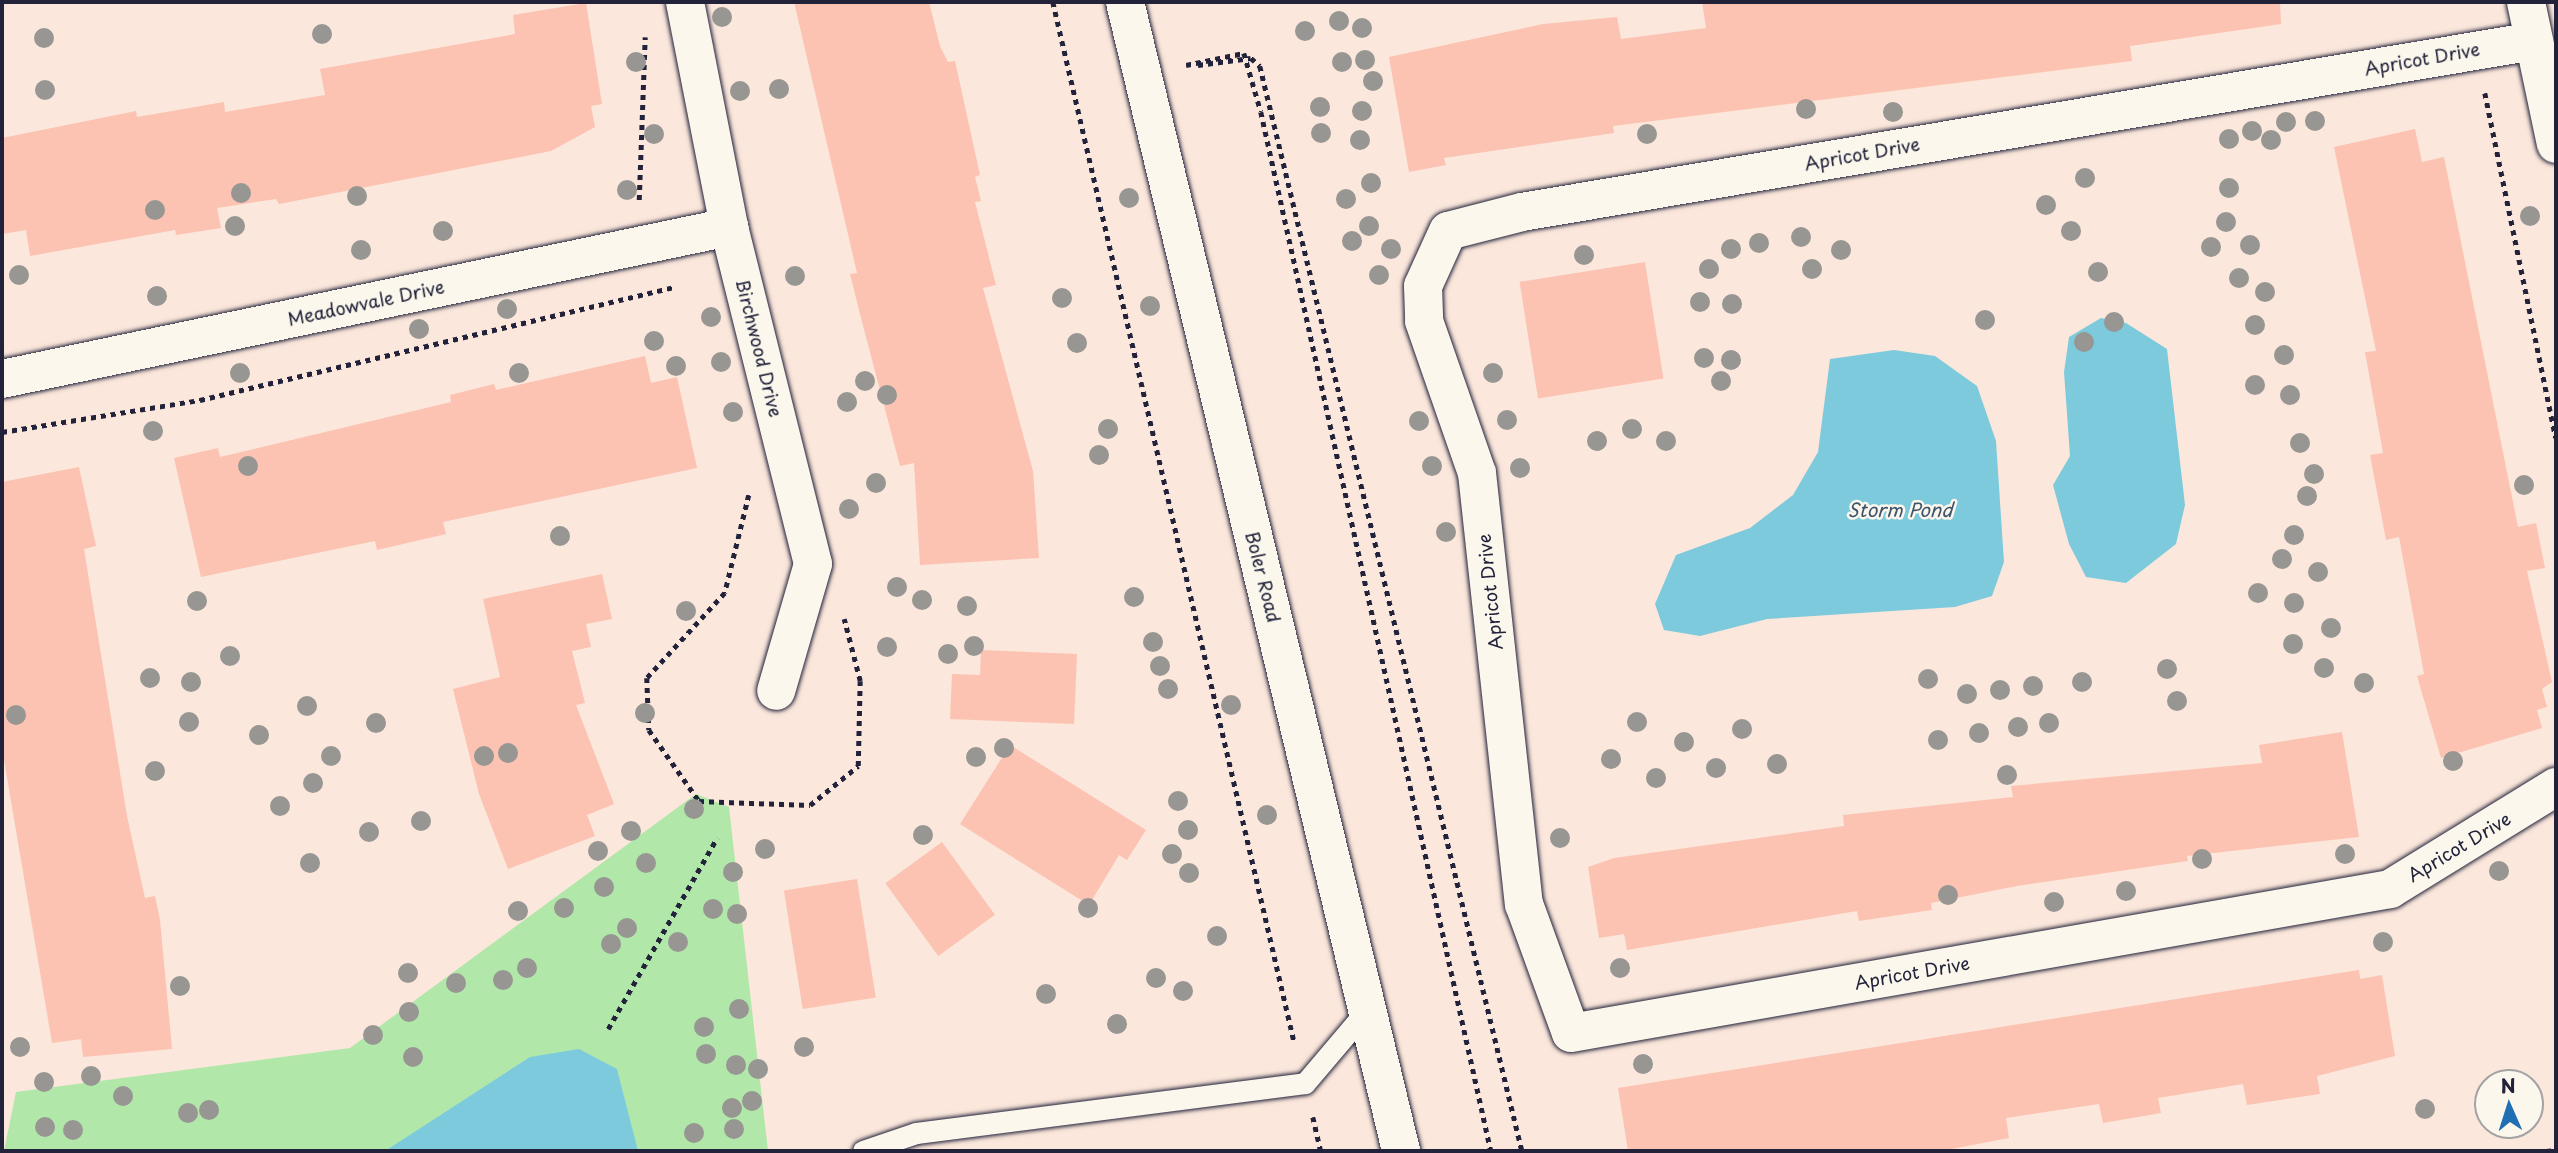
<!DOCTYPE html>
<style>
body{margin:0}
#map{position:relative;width:2558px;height:1153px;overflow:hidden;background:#fbe7db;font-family:"Playpen Sans",sans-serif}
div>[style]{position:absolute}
.green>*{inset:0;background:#b1e8aa}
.water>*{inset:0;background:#7dcadd}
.building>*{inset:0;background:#fcc3b3;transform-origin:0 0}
.path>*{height:4.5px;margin-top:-2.25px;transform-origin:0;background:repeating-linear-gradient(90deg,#22223b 0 5px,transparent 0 10px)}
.roads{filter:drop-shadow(0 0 2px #22223b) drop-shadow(0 0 2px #22223b)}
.lane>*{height:21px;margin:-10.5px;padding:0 10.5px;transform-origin:10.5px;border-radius:10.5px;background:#fbf7ec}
.street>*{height:38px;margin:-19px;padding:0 19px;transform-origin:19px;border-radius:19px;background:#fbf7ec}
.secondary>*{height:38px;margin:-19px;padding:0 19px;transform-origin:19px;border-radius:19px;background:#fbf7ec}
.trees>*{width:20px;height:20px;margin:-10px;border-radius:50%;background:#979692}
span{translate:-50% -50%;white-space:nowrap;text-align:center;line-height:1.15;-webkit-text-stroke:5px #fbf7ec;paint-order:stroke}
.street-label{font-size:18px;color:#22223b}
.water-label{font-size:19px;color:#3d546c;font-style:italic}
.frame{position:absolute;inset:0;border:4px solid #22223b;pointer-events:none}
.north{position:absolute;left:2474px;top:1069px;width:70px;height:70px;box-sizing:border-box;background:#fbf7ec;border:2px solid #a4a2a5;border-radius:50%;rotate:357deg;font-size:19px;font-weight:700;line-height:28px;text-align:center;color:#22223b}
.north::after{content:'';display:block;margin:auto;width:24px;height:32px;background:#1f6fb2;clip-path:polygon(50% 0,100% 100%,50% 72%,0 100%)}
</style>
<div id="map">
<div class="green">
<i style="clip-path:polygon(696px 794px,729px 807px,768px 1151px,4px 1151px,16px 1092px,350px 1048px)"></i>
</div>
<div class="water">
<i style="clip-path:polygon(2101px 318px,2126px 323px,2167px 349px,2185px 505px,2176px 544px,2126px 583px,2086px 577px,2069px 544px,2053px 485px,2070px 456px,2064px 372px,2069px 337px)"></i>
<i style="clip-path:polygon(1894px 350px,1935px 356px,1977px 386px,1996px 441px,2004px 562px,1992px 596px,1955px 607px,1767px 619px,1700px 636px,1664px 630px,1655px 604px,1676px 555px,1750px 528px,1793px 495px,1818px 452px,1830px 359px)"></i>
<i style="clip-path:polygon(579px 1049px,617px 1069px,638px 1151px,385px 1151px,530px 1057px)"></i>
</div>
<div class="building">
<i style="clip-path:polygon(794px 2px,929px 2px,940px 46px,948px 62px,955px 61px,980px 175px,975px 177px,981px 201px,975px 202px,996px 285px,983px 288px,1033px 471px,1039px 558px,920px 565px,914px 463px,900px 466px,861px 318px,850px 274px,857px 273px)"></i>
<i style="clip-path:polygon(1702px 2px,2280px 2px,2281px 24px,2130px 46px,2132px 61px,1613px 126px,1614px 133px,1444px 158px,1446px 165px,1409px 172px,1389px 57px,1543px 24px,1617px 17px,1621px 39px,1706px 28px)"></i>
<i style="clip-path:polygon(586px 3px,602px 104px,591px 106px,595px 127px,551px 151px,279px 204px,276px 199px,217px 208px,221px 228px,176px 235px,175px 230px,30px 256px,26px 230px,2px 234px,2px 138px,136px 111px,137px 117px,224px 102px,225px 112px,325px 95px,320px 69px,515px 34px,513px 15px)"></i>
<i style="clip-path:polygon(2415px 129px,2422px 162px,2444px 157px,2518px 527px,2536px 523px,2545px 568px,2527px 571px,2552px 682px,2542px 689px,2547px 707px,2537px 710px,2542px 728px,2441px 758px,2417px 676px,2424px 674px,2399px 537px,2386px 540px,2370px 455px,2383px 453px,2365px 352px,2376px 351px,2334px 147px)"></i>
<i style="left:1645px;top:262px;width:118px;height:127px;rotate:81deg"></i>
<i style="clip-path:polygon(645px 356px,651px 383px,677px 377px,697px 468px,443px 522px,446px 534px,377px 550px,375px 541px,201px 577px,174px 458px,218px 448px,220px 457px,451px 402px,450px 395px,494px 384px,496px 390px)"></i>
<i style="clip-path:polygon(79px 467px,96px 546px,84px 549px,127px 816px,145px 898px,155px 896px,160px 920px,172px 1049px,83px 1057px,81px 1039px,52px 1043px,2px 748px,2px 482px)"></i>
<i style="clip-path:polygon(602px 574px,612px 619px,586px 624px,591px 647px,572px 651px,585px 703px,576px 705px,614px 804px,587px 815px,595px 836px,508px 869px,479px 794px,453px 689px,500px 677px,483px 599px)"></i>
<i style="clip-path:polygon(981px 650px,1077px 654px,1074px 724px,950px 719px,952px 674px,980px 675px)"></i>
<i style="clip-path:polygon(2342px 732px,2359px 837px,2187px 856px,2188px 861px,2017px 886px,1931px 903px,1932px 910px,1859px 921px,1857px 911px,1627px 950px,1624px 934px,1599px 938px,1588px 867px,1614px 858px,1844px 826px,1843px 815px,2013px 797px,2011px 786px,2262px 763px,2259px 745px)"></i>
<i style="clip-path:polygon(1010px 745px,1146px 830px,1127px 860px,1119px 855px,1089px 905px,960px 824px)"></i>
<i style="left:942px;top:842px;width:90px;height:70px;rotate:54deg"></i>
<i style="left:857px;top:879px;width:120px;height:74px;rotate:81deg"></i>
<i style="clip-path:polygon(2359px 970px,2360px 979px,2382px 975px,2395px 1056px,2317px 1076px,2320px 1094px,2247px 1105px,2243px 1084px,2158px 1098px,2161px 1113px,2103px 1123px,2099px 1104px,2006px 1118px,2009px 1138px,1941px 1151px,1628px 1151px,1618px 1088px)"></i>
</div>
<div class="path">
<i style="left:1053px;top:2px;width:1067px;rotate:76.94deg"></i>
<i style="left:1186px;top:65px;width:59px;rotate:-11.7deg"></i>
<i style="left:1244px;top:53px;width:61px;rotate:73.9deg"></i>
<i style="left:1261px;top:112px;width:1064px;rotate:77.52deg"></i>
<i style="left:1198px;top:65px;width:53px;rotate:-7.5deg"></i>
<i style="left:1251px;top:58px;width:12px;rotate:42deg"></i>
<i style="left:1260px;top:66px;width:1116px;rotate:76.42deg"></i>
<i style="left:2485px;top:93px;width:352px;rotate:78.4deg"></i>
<i style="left:639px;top:200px;width:163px;rotate:-87.9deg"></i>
<i style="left:2px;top:432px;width:201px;rotate:-9.2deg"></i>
<i style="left:200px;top:400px;width:488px;rotate:-13.4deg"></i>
<i style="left:749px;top:495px;width:101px;rotate:103.8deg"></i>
<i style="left:725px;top:593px;width:115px;rotate:132.5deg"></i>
<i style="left:647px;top:678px;width:52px;rotate:87.8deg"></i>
<i style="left:649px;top:730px;width:87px;rotate:54.8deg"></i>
<i style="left:699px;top:801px;width:111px;rotate:2.1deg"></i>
<i style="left:810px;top:805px;width:62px;rotate:-39.1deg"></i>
<i style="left:858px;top:766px;width:85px;rotate:-88.7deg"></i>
<i style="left:860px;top:681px;width:64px;rotate:-104.5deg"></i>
<i style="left:608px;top:1029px;width:220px;rotate:-60.3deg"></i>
<i style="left:1313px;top:1117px;width:35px;rotate:77deg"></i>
<i style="left:2546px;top:1151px;width:10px;rotate:-6deg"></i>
</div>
<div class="roads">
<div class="lane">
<i style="left:863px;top:1151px;width:56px;rotate:-18.8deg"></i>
<i style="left:916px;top:1133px;width:392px;rotate:-7.3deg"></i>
<i style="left:1305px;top:1083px;width:96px;rotate:-49.7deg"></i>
</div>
<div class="street">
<i style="left:685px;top:2px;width:229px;rotate:78.9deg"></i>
<i style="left:729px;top:227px;width:347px;rotate:76deg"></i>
<i style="left:813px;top:564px;width:132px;rotate:106.2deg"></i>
<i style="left:2526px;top:2px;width:145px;rotate:78.1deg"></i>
<i style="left:2534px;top:41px;width:1026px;rotate:170.41deg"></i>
<i style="left:1522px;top:212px;width:76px;rotate:165.6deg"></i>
<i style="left:1448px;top:231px;width:60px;rotate:114.4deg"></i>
<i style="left:1423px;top:286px;width:35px;rotate:88deg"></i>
<i style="left:1424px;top:321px;width:161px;rotate:70.8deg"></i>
<i style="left:1477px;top:473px;width:434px;rotate:83.8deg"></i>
<i style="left:1524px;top:904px;width:137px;rotate:70deg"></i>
<i style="left:1571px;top:1033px;width:832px;rotate:-9.97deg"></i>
<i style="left:2390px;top:889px;width:195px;rotate:-31.6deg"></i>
<i style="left:2px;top:379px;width:743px;rotate:-11.81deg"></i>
</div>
<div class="secondary">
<i style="left:1125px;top:2px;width:1182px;rotate:76.49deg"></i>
</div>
</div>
<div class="trees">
<i style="left:722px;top:17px"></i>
<i style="left:1339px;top:21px"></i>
<i style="left:1362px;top:28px"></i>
<i style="left:1305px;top:31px"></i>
<i style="left:322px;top:34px"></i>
<i style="left:44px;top:38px"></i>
<i style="left:1365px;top:60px"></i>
<i style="left:636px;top:62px"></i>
<i style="left:1342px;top:62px"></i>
<i style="left:1373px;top:81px"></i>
<i style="left:779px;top:89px"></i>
<i style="left:45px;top:90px"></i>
<i style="left:740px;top:91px"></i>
<i style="left:1320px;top:107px"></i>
<i style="left:1806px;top:109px"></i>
<i style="left:1362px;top:111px"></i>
<i style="left:1893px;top:112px"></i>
<i style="left:2315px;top:121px"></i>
<i style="left:2286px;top:122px"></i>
<i style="left:2252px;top:131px"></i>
<i style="left:1321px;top:133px"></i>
<i style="left:654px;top:134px"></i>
<i style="left:1647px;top:134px"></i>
<i style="left:2229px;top:139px"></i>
<i style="left:1360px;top:140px"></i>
<i style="left:2271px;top:140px"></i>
<i style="left:2085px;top:178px"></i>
<i style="left:1371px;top:183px"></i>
<i style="left:2229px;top:188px"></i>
<i style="left:627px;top:190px"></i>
<i style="left:241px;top:193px"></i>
<i style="left:357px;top:196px"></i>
<i style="left:1129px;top:198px"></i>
<i style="left:1346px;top:199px"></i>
<i style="left:2046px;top:205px"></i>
<i style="left:155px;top:210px"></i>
<i style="left:2530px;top:216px"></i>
<i style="left:2226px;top:222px"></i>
<i style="left:235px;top:226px"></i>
<i style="left:1369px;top:226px"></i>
<i style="left:443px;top:231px"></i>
<i style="left:2071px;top:231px"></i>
<i style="left:1801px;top:237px"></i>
<i style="left:1352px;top:241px"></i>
<i style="left:1759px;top:243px"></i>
<i style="left:2250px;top:245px"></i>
<i style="left:2211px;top:247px"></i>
<i style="left:1391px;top:249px"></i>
<i style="left:1731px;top:249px"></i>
<i style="left:361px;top:250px"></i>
<i style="left:1841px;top:250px"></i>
<i style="left:1584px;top:255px"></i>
<i style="left:1709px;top:269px"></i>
<i style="left:1812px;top:269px"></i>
<i style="left:2098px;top:272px"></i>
<i style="left:19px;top:275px"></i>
<i style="left:1379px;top:275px"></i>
<i style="left:795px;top:276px"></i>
<i style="left:2239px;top:278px"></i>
<i style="left:2265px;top:292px"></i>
<i style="left:157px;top:296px"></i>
<i style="left:1062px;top:298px"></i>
<i style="left:1700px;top:302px"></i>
<i style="left:1732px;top:304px"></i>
<i style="left:1150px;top:306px"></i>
<i style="left:507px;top:309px"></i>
<i style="left:711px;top:317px"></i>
<i style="left:1985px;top:320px"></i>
<i style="left:2114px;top:322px"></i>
<i style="left:2255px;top:325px"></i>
<i style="left:419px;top:329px"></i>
<i style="left:654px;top:341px"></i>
<i style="left:2084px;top:342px"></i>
<i style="left:1077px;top:343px"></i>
<i style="left:2284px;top:355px"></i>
<i style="left:1704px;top:358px"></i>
<i style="left:1731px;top:360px"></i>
<i style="left:721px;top:362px"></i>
<i style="left:676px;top:366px"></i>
<i style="left:240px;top:373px"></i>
<i style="left:519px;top:373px"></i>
<i style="left:1493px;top:373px"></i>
<i style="left:865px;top:381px"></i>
<i style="left:1721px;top:381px"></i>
<i style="left:2255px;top:385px"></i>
<i style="left:887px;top:395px"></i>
<i style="left:2290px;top:395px"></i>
<i style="left:847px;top:402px"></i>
<i style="left:733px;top:412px"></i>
<i style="left:1507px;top:420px"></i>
<i style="left:1419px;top:421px"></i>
<i style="left:1108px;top:429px"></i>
<i style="left:1632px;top:429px"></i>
<i style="left:153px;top:431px"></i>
<i style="left:1597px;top:441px"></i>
<i style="left:1666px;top:441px"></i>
<i style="left:2300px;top:443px"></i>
<i style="left:1099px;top:455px"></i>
<i style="left:248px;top:466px"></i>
<i style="left:1432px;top:466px"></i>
<i style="left:1520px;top:468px"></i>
<i style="left:2314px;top:474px"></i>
<i style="left:876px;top:483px"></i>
<i style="left:2524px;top:485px"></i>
<i style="left:2307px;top:496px"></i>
<i style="left:849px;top:509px"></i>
<i style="left:1446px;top:532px"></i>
<i style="left:2294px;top:535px"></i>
<i style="left:560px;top:536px"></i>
<i style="left:2282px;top:559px"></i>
<i style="left:2318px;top:572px"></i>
<i style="left:897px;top:587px"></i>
<i style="left:2258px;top:593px"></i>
<i style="left:1134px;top:597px"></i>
<i style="left:922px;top:600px"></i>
<i style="left:197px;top:601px"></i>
<i style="left:2294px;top:603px"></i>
<i style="left:967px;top:606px"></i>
<i style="left:686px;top:611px"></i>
<i style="left:2331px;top:628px"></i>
<i style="left:1153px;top:642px"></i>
<i style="left:2293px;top:644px"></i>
<i style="left:974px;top:646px"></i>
<i style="left:887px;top:647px"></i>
<i style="left:948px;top:654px"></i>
<i style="left:230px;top:656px"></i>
<i style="left:1160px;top:666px"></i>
<i style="left:2324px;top:668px"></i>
<i style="left:2167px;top:669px"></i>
<i style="left:150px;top:678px"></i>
<i style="left:1928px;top:679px"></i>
<i style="left:191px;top:682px"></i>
<i style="left:2082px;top:682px"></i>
<i style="left:2364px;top:683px"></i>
<i style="left:2033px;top:686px"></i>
<i style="left:1168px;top:689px"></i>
<i style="left:2000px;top:690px"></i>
<i style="left:1967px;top:694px"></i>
<i style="left:2177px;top:701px"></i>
<i style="left:1231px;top:705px"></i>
<i style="left:307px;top:706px"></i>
<i style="left:645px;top:713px"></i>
<i style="left:16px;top:715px"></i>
<i style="left:189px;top:722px"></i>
<i style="left:1637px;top:722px"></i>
<i style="left:376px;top:723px"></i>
<i style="left:2049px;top:723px"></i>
<i style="left:2018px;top:727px"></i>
<i style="left:1742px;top:729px"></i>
<i style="left:1979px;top:733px"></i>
<i style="left:259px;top:735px"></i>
<i style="left:1938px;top:740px"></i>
<i style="left:1684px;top:742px"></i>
<i style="left:1004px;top:748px"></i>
<i style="left:508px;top:753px"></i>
<i style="left:331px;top:756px"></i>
<i style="left:484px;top:756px"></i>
<i style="left:976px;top:757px"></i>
<i style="left:1611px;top:759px"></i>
<i style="left:2453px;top:761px"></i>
<i style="left:1777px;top:764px"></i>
<i style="left:1716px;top:768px"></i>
<i style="left:155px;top:771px"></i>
<i style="left:2007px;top:775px"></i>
<i style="left:1656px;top:778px"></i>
<i style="left:313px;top:783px"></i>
<i style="left:1178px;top:801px"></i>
<i style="left:280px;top:806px"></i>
<i style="left:694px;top:809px"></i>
<i style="left:1267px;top:815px"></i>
<i style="left:421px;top:821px"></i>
<i style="left:1188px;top:830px"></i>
<i style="left:631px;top:831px"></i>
<i style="left:369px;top:832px"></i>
<i style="left:923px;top:835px"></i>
<i style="left:1560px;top:838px"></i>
<i style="left:765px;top:849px"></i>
<i style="left:598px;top:851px"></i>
<i style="left:1172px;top:854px"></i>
<i style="left:2345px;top:854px"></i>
<i style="left:2202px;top:859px"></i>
<i style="left:310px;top:863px"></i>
<i style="left:646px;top:863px"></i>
<i style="left:2499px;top:871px"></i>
<i style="left:733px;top:872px"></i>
<i style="left:1189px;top:873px"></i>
<i style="left:604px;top:887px"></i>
<i style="left:2126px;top:891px"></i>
<i style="left:1948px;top:895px"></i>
<i style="left:2054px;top:902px"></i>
<i style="left:564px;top:908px"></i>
<i style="left:1088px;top:908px"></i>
<i style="left:713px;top:909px"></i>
<i style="left:518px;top:911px"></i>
<i style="left:737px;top:914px"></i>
<i style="left:627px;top:928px"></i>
<i style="left:1217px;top:936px"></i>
<i style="left:678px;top:942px"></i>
<i style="left:2383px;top:942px"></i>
<i style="left:611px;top:944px"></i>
<i style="left:527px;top:968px"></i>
<i style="left:1620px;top:968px"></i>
<i style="left:408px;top:973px"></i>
<i style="left:1156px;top:978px"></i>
<i style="left:503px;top:980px"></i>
<i style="left:456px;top:983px"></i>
<i style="left:180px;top:986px"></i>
<i style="left:1183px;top:991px"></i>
<i style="left:1046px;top:994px"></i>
<i style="left:739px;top:1009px"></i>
<i style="left:409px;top:1012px"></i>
<i style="left:1117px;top:1024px"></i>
<i style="left:704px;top:1027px"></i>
<i style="left:373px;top:1035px"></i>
<i style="left:20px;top:1047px"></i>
<i style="left:804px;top:1047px"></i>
<i style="left:706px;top:1054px"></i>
<i style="left:413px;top:1057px"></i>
<i style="left:1643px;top:1064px"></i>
<i style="left:736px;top:1065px"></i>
<i style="left:758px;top:1069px"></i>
<i style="left:91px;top:1076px"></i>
<i style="left:44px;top:1082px"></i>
<i style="left:123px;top:1096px"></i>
<i style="left:752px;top:1101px"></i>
<i style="left:732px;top:1108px"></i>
<i style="left:2425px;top:1109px"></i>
<i style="left:209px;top:1110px"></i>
<i style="left:188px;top:1113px"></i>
<i style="left:45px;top:1127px"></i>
<i style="left:734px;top:1129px"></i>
<i style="left:73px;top:1130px"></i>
<i style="left:694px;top:1133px"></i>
</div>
<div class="street-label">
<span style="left:2422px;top:59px;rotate:-10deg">Apricot Drive</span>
<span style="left:1862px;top:154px;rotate:-10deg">Apricot Drive</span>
<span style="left:366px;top:303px;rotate:-12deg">Meadowvale Drive</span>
<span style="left:759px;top:348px;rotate:76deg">Birchwood Drive</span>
<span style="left:1263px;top:577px;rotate:76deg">Boler Road</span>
<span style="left:1490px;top:592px;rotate:-96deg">Apricot Drive</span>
<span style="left:2459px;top:847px;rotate:-31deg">Apricot Drive</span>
<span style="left:1912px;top:973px;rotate:-10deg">Apricot Drive</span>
</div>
<div class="water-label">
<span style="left:1900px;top:510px">Storm Pond</span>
</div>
<div class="frame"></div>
<div class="north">N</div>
</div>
